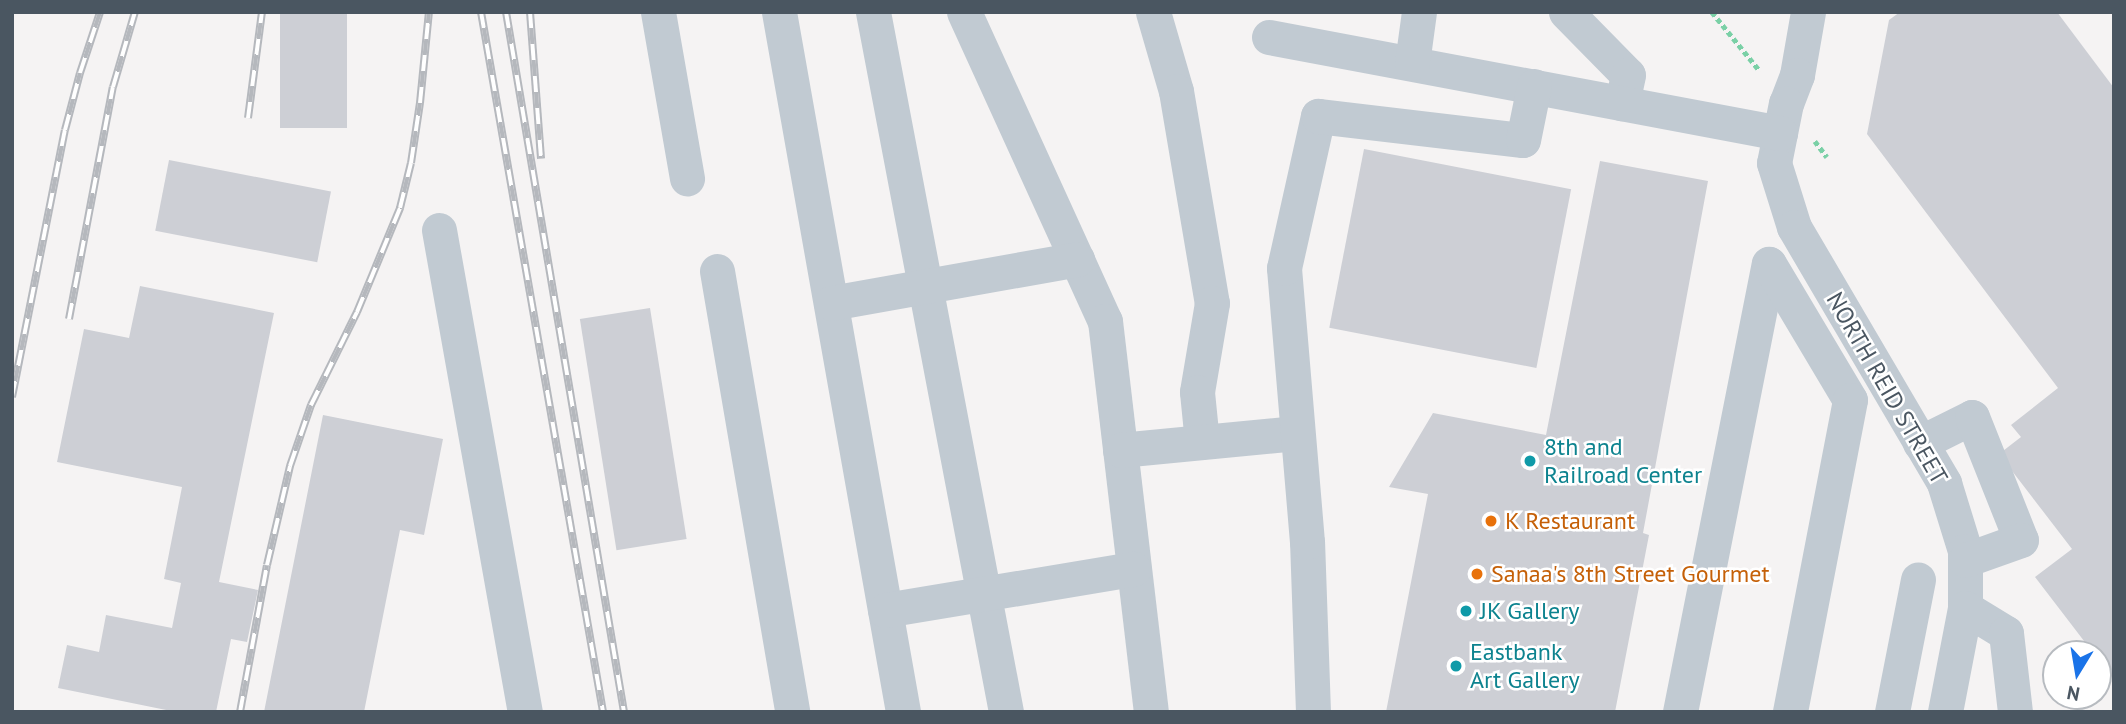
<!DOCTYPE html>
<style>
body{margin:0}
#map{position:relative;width:2126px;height:724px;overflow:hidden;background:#f5f3f3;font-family:"PT Sans",sans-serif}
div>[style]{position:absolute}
.building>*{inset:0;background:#cdcfd5;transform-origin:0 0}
.path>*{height:4.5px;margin-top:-2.25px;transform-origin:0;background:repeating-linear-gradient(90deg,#7ad0a6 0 5px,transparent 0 8.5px)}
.minor>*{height:35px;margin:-17.5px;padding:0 17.5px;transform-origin:17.5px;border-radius:17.5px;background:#c1cad2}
.rail>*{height:8px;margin-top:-4px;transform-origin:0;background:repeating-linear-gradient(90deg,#fff 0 16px,#b5b8bd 0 32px);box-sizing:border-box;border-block:2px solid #b5b8bd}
.dots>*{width:19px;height:19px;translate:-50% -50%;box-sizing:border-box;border:4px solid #fff;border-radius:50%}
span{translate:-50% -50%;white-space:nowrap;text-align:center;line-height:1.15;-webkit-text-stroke:5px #fff;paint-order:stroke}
.street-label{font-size:24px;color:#4a5661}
.culture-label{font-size:24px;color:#0d838f}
.left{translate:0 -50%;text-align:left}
.food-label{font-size:24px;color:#c56008}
.frame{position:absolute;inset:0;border:14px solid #4a5661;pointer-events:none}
.north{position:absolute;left:2042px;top:640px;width:70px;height:70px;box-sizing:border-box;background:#fff;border:2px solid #b7bbc0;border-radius:50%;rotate:191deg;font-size:19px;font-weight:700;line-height:28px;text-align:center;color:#4a5661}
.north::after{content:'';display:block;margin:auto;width:24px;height:32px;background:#1a73e8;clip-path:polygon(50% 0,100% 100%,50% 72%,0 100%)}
</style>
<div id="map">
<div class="building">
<i style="left:280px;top:12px;width:67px;height:116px"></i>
<i style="clip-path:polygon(1900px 12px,2057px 12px,2114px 88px,2114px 679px,2098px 659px,2098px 654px,2094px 654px,2035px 577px,2072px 549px,1999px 454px,2021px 437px,2011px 425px,2058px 388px,1867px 134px,1889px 20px)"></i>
<i style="left:1364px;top:149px;width:211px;height:182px;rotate:11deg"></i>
<i style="left:169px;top:160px;width:165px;height:72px;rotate:11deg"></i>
<i style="clip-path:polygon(1600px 161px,1708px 181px,1643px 533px,1649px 535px,1615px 712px,1386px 712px,1428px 494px,1389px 487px,1433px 413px,1546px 435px)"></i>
<i style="clip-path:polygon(140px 286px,274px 313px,219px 582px,258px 590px,247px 642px,231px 639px,216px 712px,176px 712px,58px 688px,67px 645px,99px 652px,106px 615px,172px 628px,181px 583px,164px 579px,182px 487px,57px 462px,84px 329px,129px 338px)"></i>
<i style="left:650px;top:308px;width:234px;height:71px;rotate:81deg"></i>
<i style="clip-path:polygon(323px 415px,443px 439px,424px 535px,400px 530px,364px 712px,264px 712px)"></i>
</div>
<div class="path">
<i style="left:1712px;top:12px;width:76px;rotate:50.9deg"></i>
<i style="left:1815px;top:141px;width:20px;rotate:53deg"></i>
</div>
<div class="minor">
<i style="left:658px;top:12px;width:169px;rotate:80.1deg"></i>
<i style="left:779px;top:12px;width:711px;rotate:79.95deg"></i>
<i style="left:873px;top:12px;width:713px;rotate:79.24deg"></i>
<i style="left:964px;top:12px;width:340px;rotate:65.5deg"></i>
<i style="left:1105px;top:321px;width:394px;rotate:83.3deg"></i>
<i style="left:1153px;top:12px;width:82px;rotate:73.8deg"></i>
<i style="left:1176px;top:91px;width:215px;rotate:80.4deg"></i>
<i style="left:1212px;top:303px;width:90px;rotate:99.6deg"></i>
<i style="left:1197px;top:392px;width:50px;rotate:84.3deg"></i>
<i style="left:1566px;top:12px;width:88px;rotate:45.5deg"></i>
<i style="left:1628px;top:75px;width:29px;rotate:102deg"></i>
<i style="left:1808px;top:12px;width:64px;rotate:99.9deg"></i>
<i style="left:1797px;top:75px;width:30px;rotate:111deg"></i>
<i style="left:1786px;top:103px;width:61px;rotate:101.3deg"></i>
<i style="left:1774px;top:163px;width:67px;rotate:72.6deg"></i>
<i style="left:1794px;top:227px;width:297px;rotate:59.6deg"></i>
<i style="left:1944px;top:483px;width:71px;rotate:72.8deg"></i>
<i style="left:1965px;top:551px;width:57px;rotate:90deg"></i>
<i style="left:1965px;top:608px;width:106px;rotate:100.9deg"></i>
<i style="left:1269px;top:37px;width:520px;rotate:10.64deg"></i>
<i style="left:1412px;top:63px;width:51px;rotate:-82.2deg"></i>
<i style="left:439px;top:230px;width:490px;rotate:79.9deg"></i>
<i style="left:717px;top:271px;width:447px;rotate:80.3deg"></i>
<i style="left:831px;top:303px;width:250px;rotate:-10.1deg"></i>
<i style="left:1920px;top:443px;width:58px;rotate:-26.6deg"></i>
<i style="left:1972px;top:417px;width:132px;rotate:68.3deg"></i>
<i style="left:2021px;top:540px;width:59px;rotate:160.3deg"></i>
<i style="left:1120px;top:450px;width:177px;rotate:-5.5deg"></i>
<i style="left:1965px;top:608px;width:48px;rotate:31.4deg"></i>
<i style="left:2006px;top:633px;width:80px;rotate:83.5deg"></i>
<i style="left:885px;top:610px;width:252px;rotate:-9.4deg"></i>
<i style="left:1313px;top:712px;width:170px;rotate:-92deg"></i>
<i style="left:1307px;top:542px;width:275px;rotate:-94.8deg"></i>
<i style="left:1284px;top:268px;width:156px;rotate:-77.4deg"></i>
<i style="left:1318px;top:116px;width:206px;rotate:6.7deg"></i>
<i style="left:1523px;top:140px;width:55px;rotate:-78.5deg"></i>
<i style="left:1680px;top:712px;width:457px;rotate:-78.8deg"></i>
<i style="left:1769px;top:264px;width:158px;rotate:59.2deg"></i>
<i style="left:1850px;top:400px;width:318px;rotate:100.9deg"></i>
<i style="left:1892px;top:712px;width:135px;rotate:-78.9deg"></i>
</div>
<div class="rail">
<i style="left:481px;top:12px;width:711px;rotate:80.11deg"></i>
<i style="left:506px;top:12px;width:710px;rotate:80.43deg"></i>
<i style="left:530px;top:12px;width:147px;rotate:85.7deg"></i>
<i style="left:248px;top:118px;width:107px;rotate:-82.5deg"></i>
<i style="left:69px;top:319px;width:236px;rotate:-79.3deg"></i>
<i style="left:113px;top:87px;width:78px;rotate:-73.7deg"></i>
<i style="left:12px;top:397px;width:272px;rotate:-78.8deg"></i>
<i style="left:65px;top:130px;width:59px;rotate:-75.3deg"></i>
<i style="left:80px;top:73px;width:64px;rotate:-71.8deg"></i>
<i style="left:240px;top:712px;width:149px;rotate:-79.6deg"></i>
<i style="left:267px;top:565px;width:102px;rotate:-76.9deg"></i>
<i style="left:290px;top:466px;width:65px;rotate:-71deg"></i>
<i style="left:311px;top:405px;width:104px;rotate:-63.7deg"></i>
<i style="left:357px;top:312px;width:113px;rotate:-67.5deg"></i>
<i style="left:400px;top:208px;width:46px;rotate:-76.3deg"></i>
<i style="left:411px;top:163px;width:61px;rotate:-81.5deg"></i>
<i style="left:420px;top:103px;width:91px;rotate:-84.4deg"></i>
</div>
<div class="dots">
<i style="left:1530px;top:461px;background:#0f9aa8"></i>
<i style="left:1491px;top:521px;background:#e8710a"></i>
<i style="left:1477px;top:574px;background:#e8710a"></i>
<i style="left:1466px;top:611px;background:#0f9aa8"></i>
<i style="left:1456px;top:666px;background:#0f9aa8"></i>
</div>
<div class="street-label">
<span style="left:1887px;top:388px;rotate:60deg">NORTH REID STREET</span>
</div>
<div class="culture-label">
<span class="left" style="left:1544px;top:461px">8th and<br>Railroad Center</span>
<span class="left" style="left:1480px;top:611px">JK Gallery</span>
<span class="left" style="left:1470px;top:666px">Eastbank<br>Art Gallery</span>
</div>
<div class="food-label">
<span class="left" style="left:1505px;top:521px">K Restaurant</span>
<span class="left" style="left:1491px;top:574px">Sanaa's 8th Street Gourmet</span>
</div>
<div class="frame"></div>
<div class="north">N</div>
</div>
